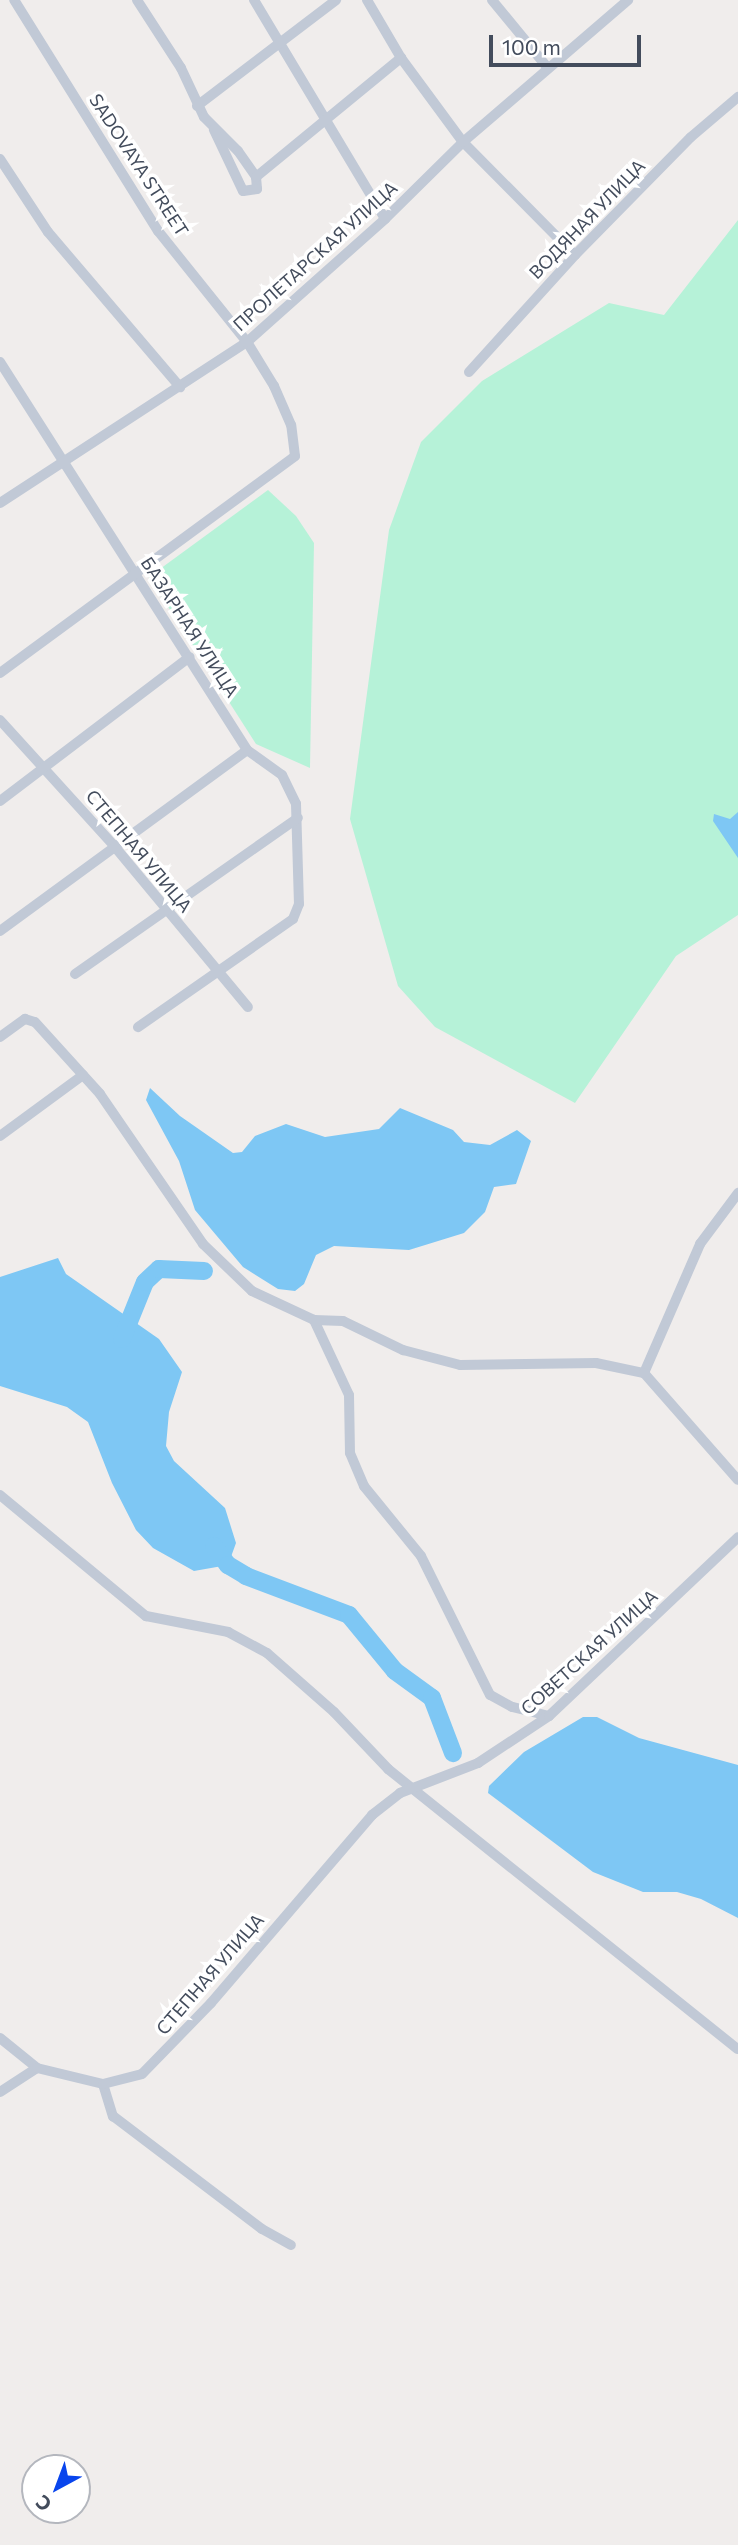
<!DOCTYPE html>
<meta charset="utf-8">
<style>
body{margin:0}
#map{position:relative;width:738px;height:2545px;overflow:hidden;background:#f0edec;font-family:Commissioner,sans-serif}
div>[style]{position:absolute}
.green>*{inset:0;background:#b6f2d8}
.water>*{inset:0;background:#7ec7f4}
.river>*{height:18px;margin:-9px;padding:0 9px;transform-origin:9px;border-radius:9px;background:#7ec7f4}
.minor>*{height:10px;margin:-5px;padding:0 5px;transform-origin:5px;border-radius:5px;background:#c1c9d6}
span{translate:-50% -50%;white-space:nowrap;text-align:center;line-height:1.15;-webkit-text-stroke:7px #fff;paint-order:stroke}
.street-label{font-size:18px;color:#434c5c}
.north{position:absolute;left:21px;top:2454px;width:70px;height:70px;box-sizing:border-box;background:#fff;border:2px solid #b4b7be;border-radius:50%;rotate:221deg;font-size:19px;font-weight:700;line-height:28px;text-align:center;color:#434c5c}
.north::after{content:'';display:block;margin:auto;width:24px;height:32px;background:#0945ed;clip-path:polygon(50% 0,100% 100%,50% 72%,0 100%)}
.scale{position:absolute;left:489px;top:35px;width:152px;height:32px;box-sizing:border-box;border:4px solid #434c5c;border-top:0;padding-left:9px;font-size:21px;line-height:24px;white-space:nowrap;color:#434c5c;-webkit-text-stroke:5px #fff;paint-order:stroke}
</style>
<div id="map">
<div class="green">
<i style="clip-path:polygon(738px 220px,738px 915px,676px 956px,575px 1103px,435px 1027px,398px 986px,350px 819px,389px 530px,421px 442px,482px 381px,609px 303px,664px 315px)"></i>
<i style="clip-path:polygon(268px 490px,296px 516px,314px 543px,310px 768px,256px 744px,149px 577px)"></i>
</div>
<div class="water">
<i style="clip-path:polygon(738px 812px,738px 858px,713px 821px,714px 814px,730px 819px)"></i>
<i style="clip-path:polygon(150px 1088px,180px 1116px,233px 1153px,242px 1152px,255px 1136px,286px 1124px,325px 1137px,379px 1129px,400px 1108px,453px 1130px,464px 1142px,490px 1145px,517px 1130px,531px 1141px,516px 1184px,494px 1187px,485px 1212px,464px 1233px,409px 1250px,334px 1246px,316px 1255px,304px 1284px,295px 1291px,278px 1289px,243px 1267px,195px 1210px,179px 1161px,146px 1100px)"></i>
<i style="clip-path:polygon(58px 1258px,66px 1274px,159px 1339px,182px 1372px,169px 1412px,166px 1446px,174px 1461px,225px 1508px,236px 1543px,228px 1565px,194px 1571px,153px 1548px,136px 1530px,112px 1483px,88px 1422px,67px 1407px,0 1386px,0 1277px)"></i>
<i style="clip-path:polygon(583px 1717px,597px 1717px,639px 1738px,738px 1765px,738px 1918px,701px 1899px,677px 1892px,643px 1892px,593px 1872px,488px 1793px,489px 1786px,524px 1752px)"></i>
</div>
<div class="river">
<i style="left:122px;top:1339px;width:61px;rotate:-68deg"></i>
<i style="left:145px;top:1282px;width:19px;rotate:-43deg"></i>
<i style="left:159px;top:1269px;width:45px;rotate:2.5deg"></i>
<i style="left:214px;top:1546px;width:24px;rotate:54deg"></i>
<i style="left:228px;top:1565px;width:21px;rotate:31deg"></i>
<i style="left:246px;top:1576px;width:110px;rotate:20.7deg"></i>
<i style="left:349px;top:1615px;width:72px;rotate:50.6deg"></i>
<i style="left:395px;top:1671px;width:46px;rotate:36.1deg"></i>
<i style="left:432px;top:1698px;width:59px;rotate:69.1deg"></i>
</div>
<div class="minor">
<i style="left:137px;top:0;width:81px;rotate:57.1deg"></i>
<i style="left:181px;top:68px;width:54px;rotate:64.9deg"></i>
<i style="left:204px;top:117px;width:48px;rotate:45deg"></i>
<i style="left:238px;top:151px;width:32px;rotate:55deg"></i>
<i style="left:256px;top:177px;width:12px;rotate:85deg"></i>
<i style="left:257px;top:189px;width:14px;rotate:172deg"></i>
<i style="left:243px;top:191px;width:68px;rotate:-115.4deg"></i>
<i style="left:254px;top:0;width:255px;rotate:59.1deg"></i>
<i style="left:367px;top:0;width:67px;rotate:59.6deg"></i>
<i style="left:401px;top:58px;width:104px;rotate:53.6deg"></i>
<i style="left:463px;top:142px;width:159px;rotate:45.3deg"></i>
<i style="left:492px;top:0;width:87px;rotate:50.6deg"></i>
<i style="left:197px;top:106px;width:175px;rotate:-37.3deg"></i>
<i style="left:0;top:159px;width:87px;rotate:56.7deg"></i>
<i style="left:48px;top:232px;width:204px;rotate:49.6deg"></i>
<i style="left:256px;top:177px;width:188px;rotate:-39.4deg"></i>
<i style="left:0;top:362px;width:460px;rotate:57.5deg"></i>
<i style="left:247px;top:750px;width:43px;rotate:35.5deg"></i>
<i style="left:282px;top:775px;width:32px;rotate:64deg"></i>
<i style="left:296px;top:804px;width:100px;rotate:88.3deg"></i>
<i style="left:299px;top:904px;width:16px;rotate:112deg"></i>
<i style="left:293px;top:919px;width:189px;rotate:145.1deg"></i>
<i style="left:469px;top:372px;width:158px;rotate:-47.8deg"></i>
<i style="left:575px;top:255px;width:165px;rotate:-45.5deg"></i>
<i style="left:691px;top:137px;width:62px;rotate:-40.4deg"></i>
<i style="left:0;top:503px;width:295px;rotate:-33.1deg"></i>
<i style="left:247px;top:342px;width:185px;rotate:-41.7deg"></i>
<i style="left:385px;top:219px;width:110px;rotate:-44.6deg"></i>
<i style="left:463px;top:142px;width:218px;rotate:-40.7deg"></i>
<i style="left:0;top:673px;width:366px;rotate:-36.3deg"></i>
<i style="left:295px;top:456px;width:31px;rotate:-97deg"></i>
<i style="left:291px;top:425px;width:43px;rotate:-113.6deg"></i>
<i style="left:274px;top:386px;width:52px;rotate:-121.5deg"></i>
<i style="left:247px;top:342px;width:142px;rotate:-128.7deg"></i>
<i style="left:158px;top:231px;width:272px;rotate:-121.9deg"></i>
<i style="left:0;top:720px;width:171px;rotate:47.8deg"></i>
<i style="left:115px;top:847px;width:208px;rotate:50.3deg"></i>
<i style="left:0;top:801px;width:238px;rotate:-37.2deg"></i>
<i style="left:0;top:931px;width:306px;rotate:-36.2deg"></i>
<i style="left:75px;top:974px;width:272px;rotate:-35deg"></i>
<i style="left:0;top:1037px;width:31px;rotate:-36deg"></i>
<i style="left:25px;top:1019px;width:10px;rotate:17deg"></i>
<i style="left:35px;top:1022px;width:97px;rotate:47.9deg"></i>
<i style="left:100px;top:1094px;width:182px;rotate:55.5deg"></i>
<i style="left:203px;top:1244px;width:68px;rotate:43.8deg"></i>
<i style="left:252px;top:1291px;width:68px;rotate:25.1deg"></i>
<i style="left:0;top:1136px;width:103px;rotate:-36.3deg"></i>
<i style="left:644px;top:1373px;width:141px;rotate:-66.5deg"></i>
<i style="left:700px;top:1244px;width:64px;rotate:-53.3deg"></i>
<i style="left:0;top:1495px;width:190px;rotate:39.7deg"></i>
<i style="left:146px;top:1616px;width:84px;rotate:11deg"></i>
<i style="left:228px;top:1632px;width:44px;rotate:28.3deg"></i>
<i style="left:267px;top:1653px;width:89px;rotate:41.4deg"></i>
<i style="left:334px;top:1712px;width:79px;rotate:46.5deg"></i>
<i style="left:388px;top:1769px;width:448px;rotate:38.7deg"></i>
<i style="left:549px;top:1716px;width:38px;rotate:-166deg"></i>
<i style="left:512px;top:1707px;width:25px;rotate:-151deg"></i>
<i style="left:490px;top:1695px;width:155px;rotate:-116.4deg"></i>
<i style="left:421px;top:1556px;width:90px;rotate:-129.2deg"></i>
<i style="left:364px;top:1486px;width:36px;rotate:-113deg"></i>
<i style="left:350px;top:1453px;width:58px;rotate:-91deg"></i>
<i style="left:349px;top:1395px;width:83px;rotate:-115deg"></i>
<i style="left:314px;top:1320px;width:29px;rotate:2deg"></i>
<i style="left:343px;top:1321px;width:67px;rotate:25.8deg"></i>
<i style="left:403px;top:1350px;width:59px;rotate:14.7deg"></i>
<i style="left:460px;top:1365px;width:136px;rotate:-0.8deg"></i>
<i style="left:596px;top:1363px;width:49px;rotate:11.8deg"></i>
<i style="left:644px;top:1373px;width:142px;rotate:48.7deg"></i>
<i style="left:0;top:2038px;width:48px;rotate:39deg"></i>
<i style="left:103px;top:2084px;width:34px;rotate:73deg"></i>
<i style="left:113px;top:2116px;width:187px;rotate:37.2deg"></i>
<i style="left:262px;top:2229px;width:33px;rotate:29deg"></i>
<i style="left:0;top:2092px;width:44px;rotate:-33deg"></i>
<i style="left:37px;top:2068px;width:68px;rotate:13.6deg"></i>
<i style="left:103px;top:2084px;width:40px;rotate:-14.4deg"></i>
<i style="left:142px;top:2074px;width:99px;rotate:-45.8deg"></i>
<i style="left:211px;top:2003px;width:248px;rotate:-49.4deg"></i>
<i style="left:372px;top:1815px;width:36px;rotate:-38deg"></i>
<i style="left:400px;top:1793px;width:84px;rotate:-21deg"></i>
<i style="left:478px;top:1763px;width:85px;rotate:-33.5deg"></i>
<i style="left:549px;top:1716px;width:260px;rotate:-43.4deg"></i>
</div>
<div class="street-label">
<span style="left:139px;top:165px;rotate:57deg">SADOVAYA STREET</span>
<span style="left:587px;top:219px;rotate:-46deg">ВОДЯНАЯ УЛИЦА</span>
<span style="left:315px;top:256px;rotate:-42deg">ПРОЛЕТАРСКАЯ УЛИЦА</span>
<span style="left:190px;top:627px;rotate:57deg">БАЗАРНАЯ УЛИЦА</span>
<span style="left:139px;top:851px;rotate:50deg">СТЕПНАЯ УЛИЦА</span>
<span style="left:589px;top:1652px;rotate:-42deg">СОВЕТСКАЯ УЛИЦА</span>
<span style="left:210px;top:1974px;rotate:-49deg">СТЕПНАЯ УЛИЦА</span>
</div>
<div class="north">С</div>
<div class="scale">100 m</div>
</div>
